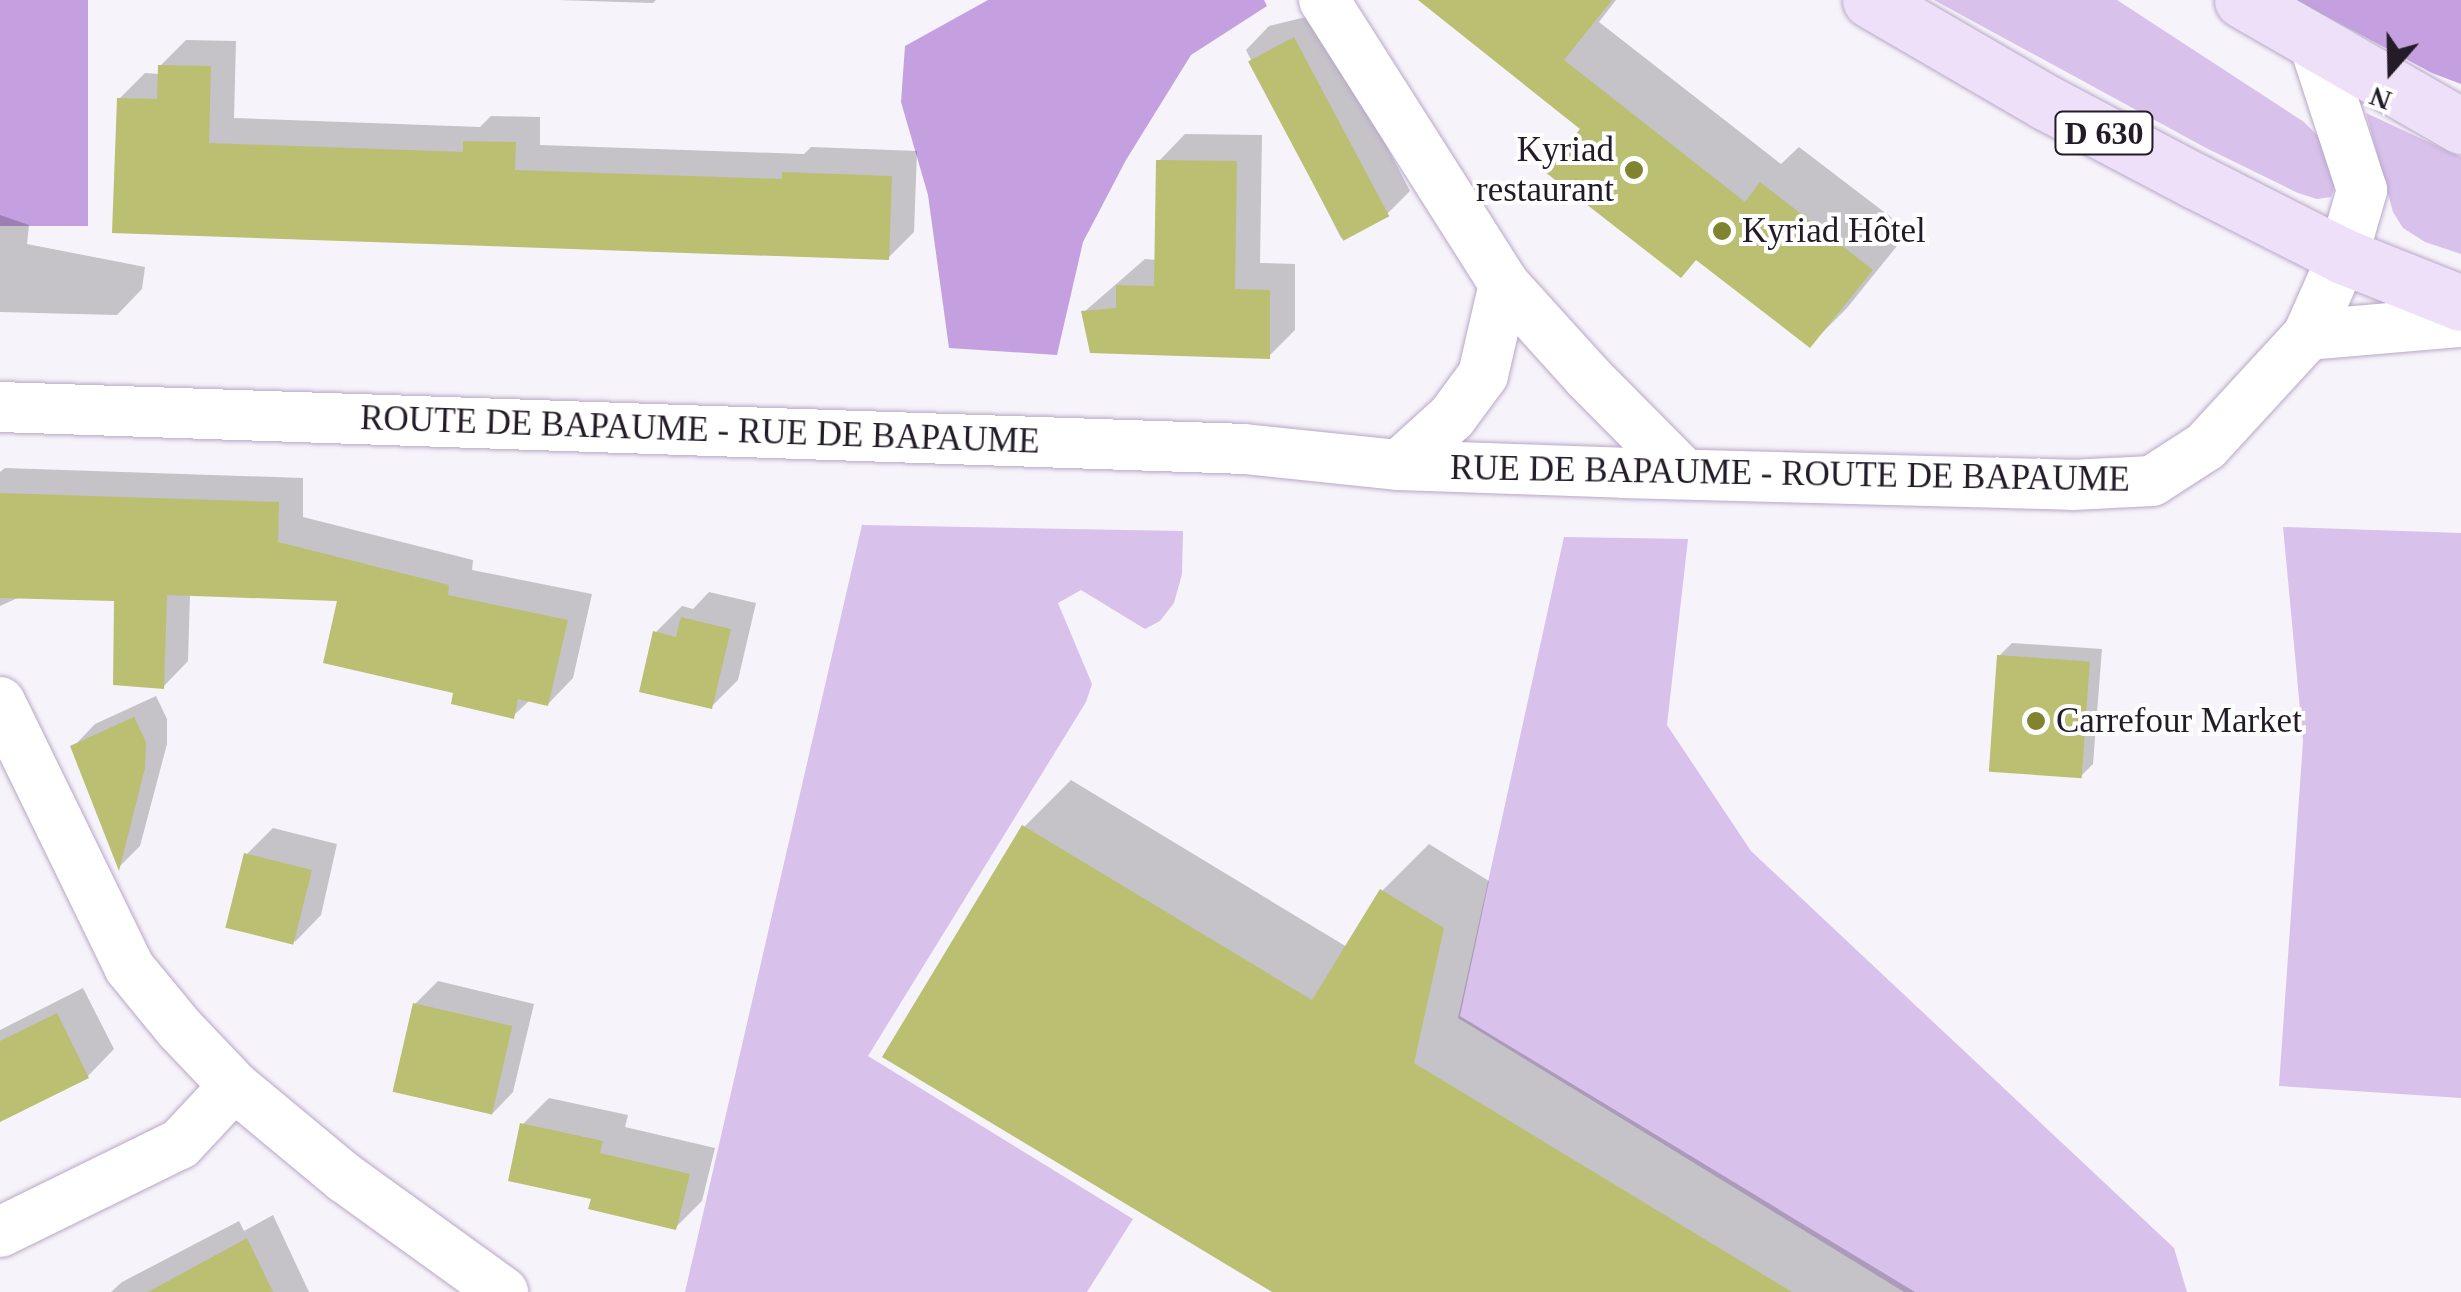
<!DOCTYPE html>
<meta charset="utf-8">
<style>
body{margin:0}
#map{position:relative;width:2461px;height:1292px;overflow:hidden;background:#f7f3fa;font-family:Georgia,serif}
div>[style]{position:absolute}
.green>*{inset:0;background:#d8c1ea}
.forest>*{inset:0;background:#c4a0e1;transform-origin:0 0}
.shadow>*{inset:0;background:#0003}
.building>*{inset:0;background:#bbbf72;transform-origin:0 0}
.roads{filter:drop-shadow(0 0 2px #b8a7c7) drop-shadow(0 0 2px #b8a7c7)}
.street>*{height:50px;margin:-25px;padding:0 25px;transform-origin:25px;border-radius:25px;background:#fff}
.primary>*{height:55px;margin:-27.5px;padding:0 27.5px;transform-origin:27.5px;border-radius:27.5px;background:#eee0f9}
.dots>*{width:28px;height:28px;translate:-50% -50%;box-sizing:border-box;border:5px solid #fff;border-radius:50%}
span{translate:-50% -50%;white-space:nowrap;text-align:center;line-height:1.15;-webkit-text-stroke:8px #fff;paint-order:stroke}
.shield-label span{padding:2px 8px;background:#fff;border:2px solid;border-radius:8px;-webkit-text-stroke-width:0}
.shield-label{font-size:32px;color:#231c28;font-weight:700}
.poi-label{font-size:35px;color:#231c28}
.right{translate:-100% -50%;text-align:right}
.left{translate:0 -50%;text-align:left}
.street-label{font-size:35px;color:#231c28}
.north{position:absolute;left:2341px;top:20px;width:100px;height:100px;-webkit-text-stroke:8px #fff;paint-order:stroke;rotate:200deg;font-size:28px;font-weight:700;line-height:40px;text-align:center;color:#231c28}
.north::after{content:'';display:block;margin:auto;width:35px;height:45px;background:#231c28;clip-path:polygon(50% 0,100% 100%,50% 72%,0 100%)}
</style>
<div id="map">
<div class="green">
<i style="clip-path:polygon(1934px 0,2117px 0,2304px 122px,2318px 136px,2336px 183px,2331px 197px,2317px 199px,2298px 193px,2206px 148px)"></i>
<i style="clip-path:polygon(2366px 113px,2461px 157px,2461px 254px,2425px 242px,2403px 228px,2393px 212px)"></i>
<i style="clip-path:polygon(862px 525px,1183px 531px,1182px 574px,1174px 603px,1160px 621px,1145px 629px,1081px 590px,1058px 603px,1092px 684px,1086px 702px,868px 1056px,1133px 1219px,1087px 1292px,685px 1292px)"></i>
<i style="clip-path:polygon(2283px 527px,2461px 533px,2461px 1098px,2279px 1086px,2303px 741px)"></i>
<i style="clip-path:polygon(1564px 537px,1688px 539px,1667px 725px,1751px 851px,2174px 1248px,2187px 1292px,1904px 1292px,1458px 1018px)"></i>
</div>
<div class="forest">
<i style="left:0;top:0;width:88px;height:226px"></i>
<i style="clip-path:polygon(988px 0,1264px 0,1267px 6px,1191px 55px,1126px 160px,1083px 242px,1057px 355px,949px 348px,928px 195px,901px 102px,905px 46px)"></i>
<i style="clip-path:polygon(2296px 0,2461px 0,2461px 84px,2432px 73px)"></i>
</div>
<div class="shadow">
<i style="clip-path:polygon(557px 0,656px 0,653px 3px)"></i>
<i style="clip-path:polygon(1452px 0,1616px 0,1599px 22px,1781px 164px,1799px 147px,1909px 231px,1847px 308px,1810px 345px)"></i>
<i style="clip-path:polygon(1318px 14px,1410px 191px,1387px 214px,1341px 238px,1246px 50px,1269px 26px)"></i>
<i style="clip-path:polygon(186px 40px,236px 41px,234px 118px,480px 127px,491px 116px,540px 117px,540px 145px,804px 154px,811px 147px,917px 151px,914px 232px,888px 258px,115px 231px,119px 99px,145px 73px,160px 74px,160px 66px)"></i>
<i style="clip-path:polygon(1185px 134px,1262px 135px,1260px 263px,1295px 264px,1295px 330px,1269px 356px,1084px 312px,1145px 259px,1157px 260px,1159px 161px)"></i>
<i style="clip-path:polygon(0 215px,29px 225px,27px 244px,145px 267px,142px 289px,117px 315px,0 312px)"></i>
<i style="clip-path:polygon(5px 468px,303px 478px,303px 517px,473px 560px,472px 570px,592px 594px,573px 678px,548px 704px,530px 700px,513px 716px,456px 691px,340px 599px,190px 594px,188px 661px,163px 687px,117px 598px,22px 596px,0 606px,0 472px)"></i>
<i style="clip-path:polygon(709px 592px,756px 603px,738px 680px,711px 707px,655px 633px,682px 606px,693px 609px)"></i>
<i style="clip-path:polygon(2012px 643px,2102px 649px,2093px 764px,2080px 777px,1999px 656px)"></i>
<i style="clip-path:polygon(156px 696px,167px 719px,167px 744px,140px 846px,120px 866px,73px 747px,95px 724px)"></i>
<i style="clip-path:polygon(1071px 780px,1347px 947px,1382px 891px,1429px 844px,1489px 881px,1460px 1016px,1915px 1292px,1277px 1292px,1024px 827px)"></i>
<i style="clip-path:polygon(273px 828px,337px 844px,321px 915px,295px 942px,247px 854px)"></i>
<i style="clip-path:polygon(438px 981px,534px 1004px,513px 1092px,491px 1115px,415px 1004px)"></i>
<i style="clip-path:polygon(83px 988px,114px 1049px,88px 1076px,0 1119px,0 1030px)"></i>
<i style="clip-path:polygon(549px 1098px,628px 1115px,625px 1127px,715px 1148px,702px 1201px,676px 1227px,594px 1197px,523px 1124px)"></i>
<i style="clip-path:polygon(273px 1215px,309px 1292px,111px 1292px,122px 1282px,239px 1221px,244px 1231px)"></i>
</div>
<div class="building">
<i style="clip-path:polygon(1418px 0,1612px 0,1564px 60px,1745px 202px,1760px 182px,1873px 270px,1810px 348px,1696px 260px,1681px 278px,1545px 172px,1580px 129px)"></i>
<i style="left:1294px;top:37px;width:203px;height:52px;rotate:62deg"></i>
<i style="clip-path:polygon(158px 65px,211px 66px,209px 143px,463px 152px,463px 141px,516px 142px,515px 170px,782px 179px,782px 172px,892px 176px,889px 260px,112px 233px,117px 98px,157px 99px)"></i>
<i style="clip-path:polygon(1156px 160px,1237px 161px,1235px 289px,1270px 290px,1270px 359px,1090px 353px,1081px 311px,1116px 308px,1116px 285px,1154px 286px)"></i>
<i style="clip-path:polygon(0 493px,279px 502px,278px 542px,449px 585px,448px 595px,568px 620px,548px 706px,518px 699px,514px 719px,451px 704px,453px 693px,323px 663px,337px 601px,167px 595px,164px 689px,113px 685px,114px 601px,0 598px)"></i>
<i style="clip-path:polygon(681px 617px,731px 629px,712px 709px,639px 692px,653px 631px,676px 637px)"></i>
<i style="left:1997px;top:655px;width:93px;height:117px;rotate:4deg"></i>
<i style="clip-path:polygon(134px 717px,146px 742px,145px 768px,119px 871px,70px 746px)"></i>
<i style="clip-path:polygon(1022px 825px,1312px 1000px,1380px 889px,1444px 928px,1414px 1063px,1792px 1292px,1272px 1292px,882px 1057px)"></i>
<i style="left:244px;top:853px;width:70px;height:77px;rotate:14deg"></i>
<i style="left:413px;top:1003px;width:102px;height:91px;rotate:13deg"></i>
<i style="clip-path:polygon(57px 1013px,89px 1078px,0 1122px,0 1041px)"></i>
<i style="clip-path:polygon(520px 1123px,603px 1141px,600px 1153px,690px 1174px,676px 1230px,588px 1209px,591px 1199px,508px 1181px)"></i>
<i style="clip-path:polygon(247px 1238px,273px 1292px,148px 1292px)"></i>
</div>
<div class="roads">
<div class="street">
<i style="left:1324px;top:0;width:336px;rotate:57.6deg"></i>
<i style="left:1504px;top:284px;width:124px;rotate:47.9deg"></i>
<i style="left:1587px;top:376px;width:136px;rotate:45.3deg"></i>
<i style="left:2308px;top:335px;width:154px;rotate:-4.9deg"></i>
<i style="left:0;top:407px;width:1245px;rotate:1.93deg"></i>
<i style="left:1244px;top:449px;width:156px;rotate:5.9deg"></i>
<i style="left:1399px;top:465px;width:224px;rotate:2deg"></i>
<i style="left:1623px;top:473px;width:449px;rotate:1.5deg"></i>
<i style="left:2072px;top:485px;width:80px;rotate:-2.9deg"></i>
<i style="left:2152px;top:481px;width:64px;rotate:-32.9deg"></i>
<i style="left:2206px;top:446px;width:151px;rotate:-47.4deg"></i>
<i style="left:2308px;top:335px;width:86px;rotate:-66.1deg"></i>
<i style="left:2343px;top:256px;width:69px;rotate:-73.9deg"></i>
<i style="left:2362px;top:190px;width:151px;rotate:-108.1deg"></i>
<i style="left:1399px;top:465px;width:72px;rotate:-42.2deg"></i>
<i style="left:1452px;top:417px;width:52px;rotate:-53.6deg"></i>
<i style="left:1483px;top:375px;width:93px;rotate:-77deg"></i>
<i style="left:0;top:702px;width:295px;rotate:64deg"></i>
<i style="left:129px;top:967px;width:80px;rotate:50.6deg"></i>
<i style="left:180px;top:1029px;width:79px;rotate:46.5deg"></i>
<i style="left:234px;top:1086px;width:144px;rotate:39.7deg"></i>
<i style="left:345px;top:1178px;width:195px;rotate:35.8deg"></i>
<i style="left:0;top:1232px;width:200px;rotate:-26.1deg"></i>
<i style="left:180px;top:1144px;width:79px;rotate:-47deg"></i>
</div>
<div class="primary">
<i style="left:1870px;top:0;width:205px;rotate:30.2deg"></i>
<i style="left:2047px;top:103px;width:167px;rotate:27.8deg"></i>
<i style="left:2195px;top:181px;width:166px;rotate:26.9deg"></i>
<i style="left:2343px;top:256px;width:127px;rotate:21.7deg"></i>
<i style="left:2242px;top:0;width:253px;rotate:29.9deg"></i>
</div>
</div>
<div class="dots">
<i style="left:1634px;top:170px;background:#81842e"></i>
<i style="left:1722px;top:231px;background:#81842e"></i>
<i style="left:2036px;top:721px;background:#81842e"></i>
</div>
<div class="shield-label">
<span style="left:2104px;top:133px">D 630</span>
</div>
<div class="poi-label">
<span class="right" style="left:1614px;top:170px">Kyriad<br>restaurant</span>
<span class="left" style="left:1742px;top:231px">Kyriad Hôtel</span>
<span class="left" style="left:2056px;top:721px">Carrefour Market</span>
</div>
<div class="street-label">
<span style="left:700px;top:430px;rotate:2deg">ROUTE DE BAPAUME - RUE DE BAPAUME</span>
<span style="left:1790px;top:474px;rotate:1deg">RUE DE BAPAUME - ROUTE DE BAPAUME</span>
</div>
<div class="north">N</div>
</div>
